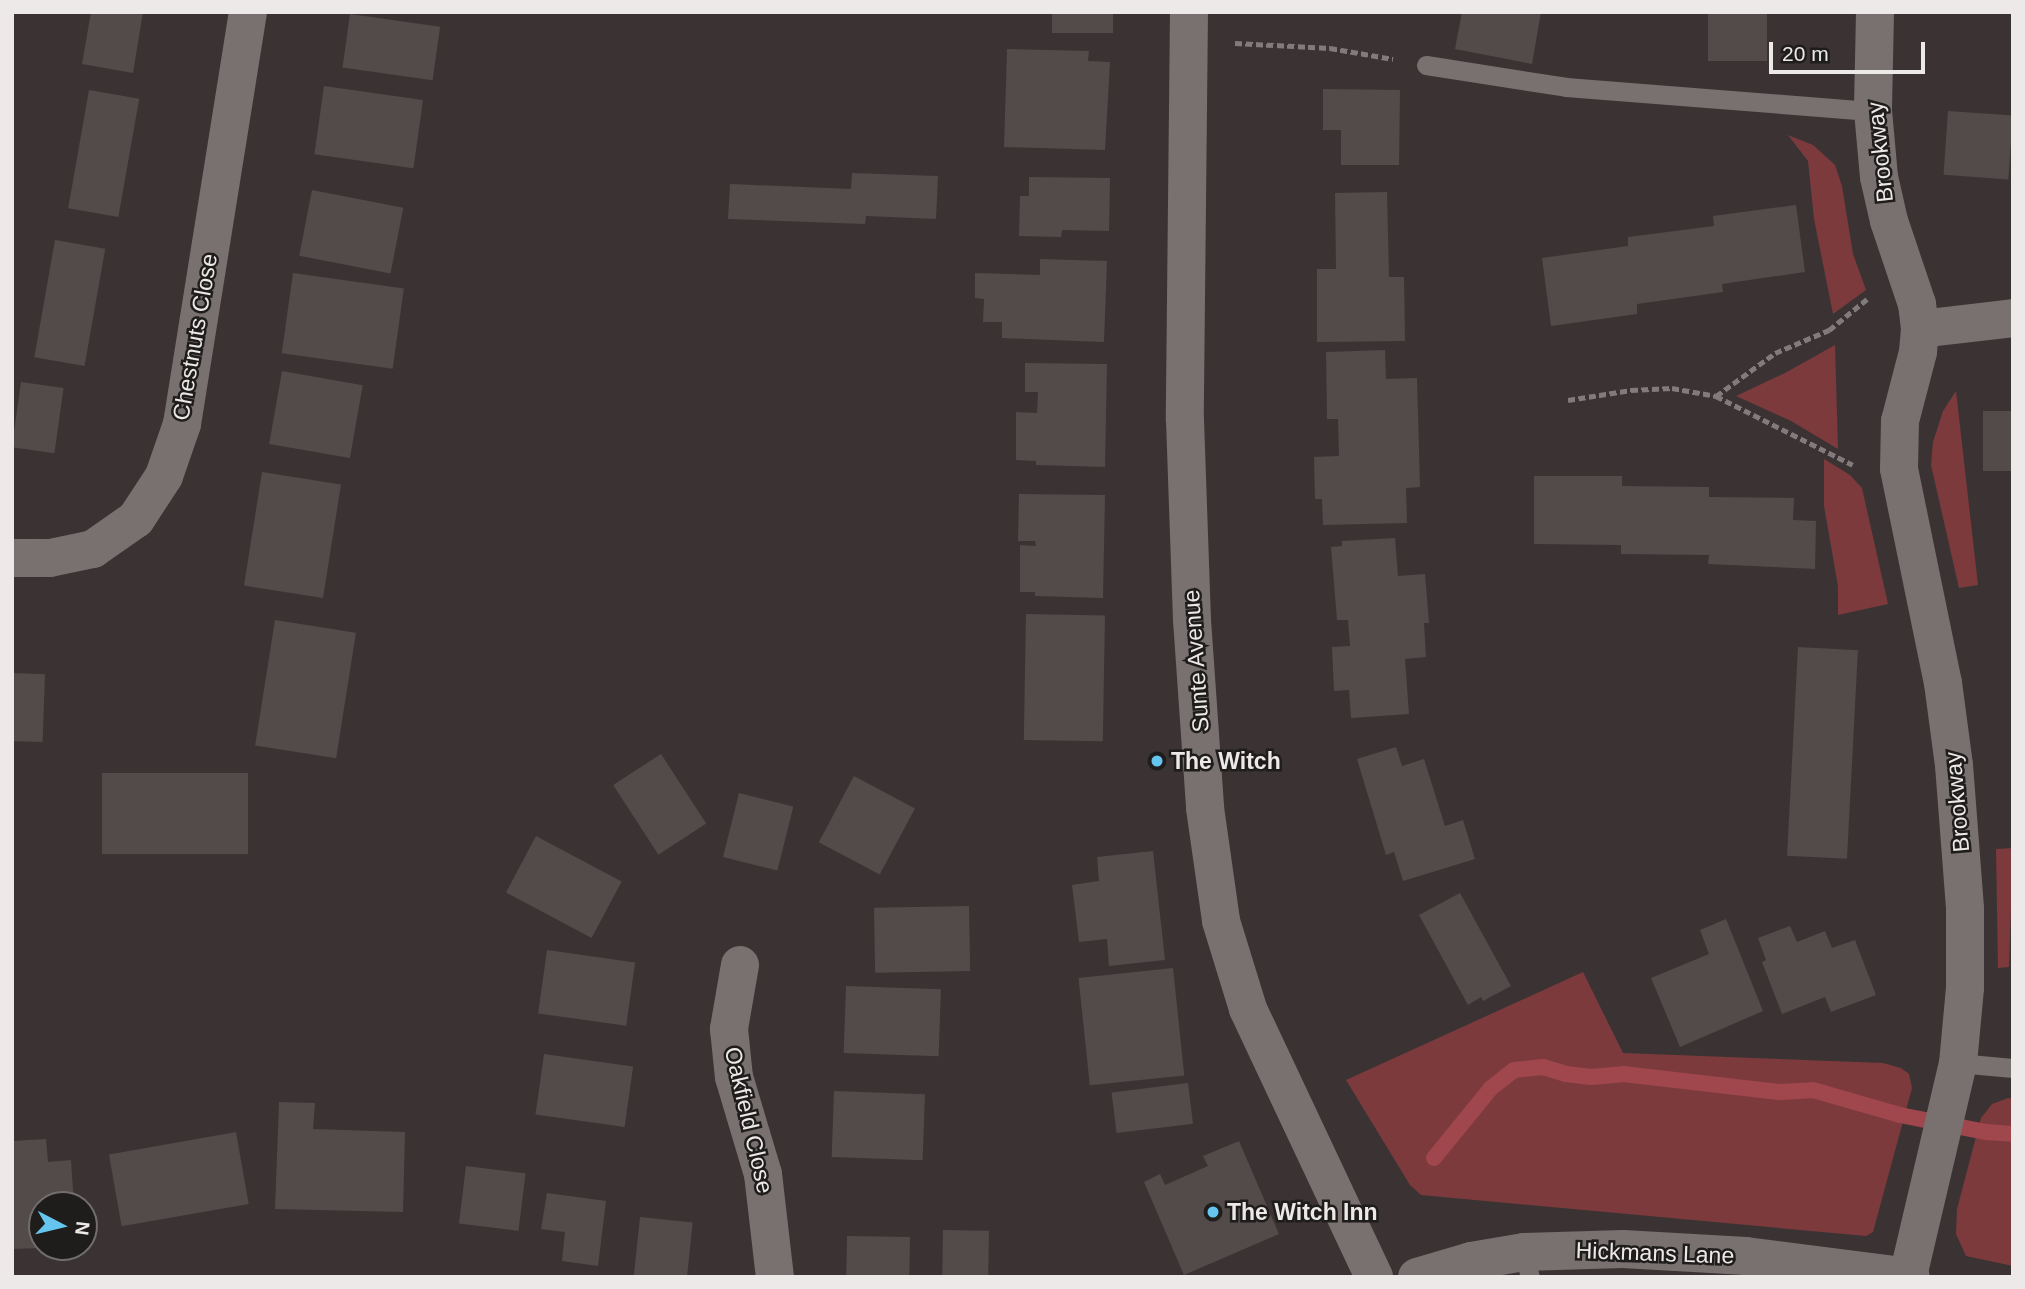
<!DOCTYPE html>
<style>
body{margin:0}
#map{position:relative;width:2025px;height:1289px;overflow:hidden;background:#3b3333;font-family:Arial,sans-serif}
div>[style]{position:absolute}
.green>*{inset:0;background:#7c3a3d}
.stream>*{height:16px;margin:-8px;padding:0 8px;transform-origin:8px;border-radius:8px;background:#9f474c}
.building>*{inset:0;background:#534a4a;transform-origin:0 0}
.path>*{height:4.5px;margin-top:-2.25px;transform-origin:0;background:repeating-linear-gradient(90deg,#827b7b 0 7px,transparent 0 10.5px)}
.service>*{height:19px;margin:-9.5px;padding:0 9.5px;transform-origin:9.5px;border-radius:9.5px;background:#797070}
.minor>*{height:38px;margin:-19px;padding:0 19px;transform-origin:19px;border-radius:19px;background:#797070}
.dots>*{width:19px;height:19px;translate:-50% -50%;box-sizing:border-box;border:4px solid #1f1c1c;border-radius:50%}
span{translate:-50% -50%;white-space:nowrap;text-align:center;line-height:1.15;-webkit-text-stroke:5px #1f1c1c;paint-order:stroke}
.street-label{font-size:23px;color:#eee9e9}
.poi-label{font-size:23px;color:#eee9e9;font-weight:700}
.left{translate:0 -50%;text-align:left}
.frame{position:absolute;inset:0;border:14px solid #eee9e9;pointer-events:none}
.north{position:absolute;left:28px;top:1191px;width:70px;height:70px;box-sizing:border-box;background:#1f1c1c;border:2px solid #726e6e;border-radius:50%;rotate:97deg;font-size:19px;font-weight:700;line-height:28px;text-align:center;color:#eee9e9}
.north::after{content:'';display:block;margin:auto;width:24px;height:32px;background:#65c5ee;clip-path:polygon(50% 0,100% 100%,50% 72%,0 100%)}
.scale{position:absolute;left:1769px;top:42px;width:156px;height:32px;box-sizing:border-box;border:4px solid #eee9e9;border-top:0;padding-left:9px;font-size:21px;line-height:24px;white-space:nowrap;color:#eee9e9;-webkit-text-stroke:5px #1f1c1c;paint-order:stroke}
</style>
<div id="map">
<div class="green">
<i style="clip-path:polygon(1788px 135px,1813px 145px,1835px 165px,1842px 186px,1853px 254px,1866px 290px,1833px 314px,1814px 219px,1808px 161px)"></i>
<i style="clip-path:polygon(1835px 345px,1838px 449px,1791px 421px,1736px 396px,1785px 373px)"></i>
<i style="clip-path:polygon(1956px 391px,1978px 585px,1959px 588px,1931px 465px,1933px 442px,1943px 411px)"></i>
<i style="clip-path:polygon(1824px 459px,1850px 475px,1862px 488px,1888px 604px,1838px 615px,1838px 586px,1824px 506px)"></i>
<i style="clip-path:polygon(2013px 848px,2009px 967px,1998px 968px,1996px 849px)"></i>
<i style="clip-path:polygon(1583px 972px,1623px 1053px,1883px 1063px,1901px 1068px,1909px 1074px,1912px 1088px,1873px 1232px,1866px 1236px,1421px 1195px,1410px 1185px,1346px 1080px)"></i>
<i style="clip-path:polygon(2008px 1098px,2013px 1099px,2013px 1266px,1966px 1256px,1956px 1234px,1957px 1209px,1981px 1118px,1992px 1104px)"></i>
</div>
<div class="stream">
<i style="left:1434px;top:1158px;width:90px;rotate:-50.8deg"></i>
<i style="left:1491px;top:1088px;width:29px;rotate:-38deg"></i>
<i style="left:1514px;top:1070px;width:29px;rotate:-6deg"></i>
<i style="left:1543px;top:1067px;width:24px;rotate:17deg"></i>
<i style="left:1566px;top:1074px;width:25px;rotate:7deg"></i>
<i style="left:1591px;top:1077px;width:32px;rotate:-5deg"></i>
<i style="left:1623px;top:1074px;width:157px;rotate:6.6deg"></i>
<i style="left:1779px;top:1092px;width:34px;rotate:-3deg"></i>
<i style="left:1813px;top:1090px;width:91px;rotate:16deg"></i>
<i style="left:1900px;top:1115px;width:88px;rotate:11.2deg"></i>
<i style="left:1986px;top:1132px;width:27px;rotate:4deg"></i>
</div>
<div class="building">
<i style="clip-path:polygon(91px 12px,143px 12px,133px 73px,82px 64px)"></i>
<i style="left:1052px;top:12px;width:61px;height:21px"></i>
<i style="clip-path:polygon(1462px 12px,1541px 12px,1532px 64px,1455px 49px)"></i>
<i style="left:1708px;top:12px;width:59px;height:49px"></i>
<i style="left:350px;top:14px;width:91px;height:54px;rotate:8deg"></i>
<i style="clip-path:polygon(1007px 49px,1089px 51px,1088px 61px,1110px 62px,1105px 150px,1004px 147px)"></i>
<i style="left:324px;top:86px;width:100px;height:69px;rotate:8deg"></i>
<i style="clip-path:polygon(1323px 89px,1400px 90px,1399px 165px,1341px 165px,1341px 130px,1323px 130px)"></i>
<i style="left:89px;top:90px;width:51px;height:120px;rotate:10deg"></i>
<i style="left:1948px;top:111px;width:65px;height:64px;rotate:4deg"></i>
<i style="clip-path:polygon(852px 173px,938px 176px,936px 219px,866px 216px,865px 224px,728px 219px,730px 184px,851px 189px)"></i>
<i style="clip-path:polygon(1029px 177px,1110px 178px,1109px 231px,1062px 230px,1061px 237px,1019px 236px,1020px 196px,1029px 196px)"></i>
<i style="left:312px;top:190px;width:93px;height:67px;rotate:11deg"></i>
<i style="clip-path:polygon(1387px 192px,1389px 277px,1404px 277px,1405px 341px,1317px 342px,1317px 269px,1336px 269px,1335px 193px)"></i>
<i style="clip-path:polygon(1796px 205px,1805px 272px,1722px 284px,1723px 292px,1637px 304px,1637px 314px,1551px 326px,1542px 258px,1628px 246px,1628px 237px,1714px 226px,1713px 216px)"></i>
<i style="left:55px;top:240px;width:51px;height:119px;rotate:10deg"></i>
<i style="clip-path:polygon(1040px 259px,1107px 261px,1104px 342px,1002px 338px,1002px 322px,983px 322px,984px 299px,975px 298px,975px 273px,1040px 275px)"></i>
<i style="left:293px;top:273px;width:112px;height:81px;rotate:8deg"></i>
<i style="clip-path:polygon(1385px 350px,1386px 379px,1417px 378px,1420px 487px,1406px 488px,1407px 523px,1323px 525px,1322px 499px,1315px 499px,1314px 457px,1339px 456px,1338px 419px,1327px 419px,1326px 352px)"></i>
<i style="clip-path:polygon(1025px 363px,1107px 364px,1105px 467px,1036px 465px,1036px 461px,1016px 460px,1016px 412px,1037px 413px,1038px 392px,1025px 392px)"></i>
<i style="left:282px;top:371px;width:82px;height:74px;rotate:10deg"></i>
<i style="left:21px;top:382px;width:43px;height:66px;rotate:8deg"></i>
<i style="left:2013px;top:411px;width:60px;height:30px;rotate:90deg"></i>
<i style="left:262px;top:472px;width:80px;height:115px;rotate:9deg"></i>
<i style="clip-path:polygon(1534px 476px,1622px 476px,1622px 486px,1709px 487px,1709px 497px,1794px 498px,1793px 520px,1816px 521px,1815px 569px,1708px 564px,1709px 555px,1621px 554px,1621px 545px,1534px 544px)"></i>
<i style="clip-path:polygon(1019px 494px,1105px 495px,1103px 598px,1035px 596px,1035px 592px,1020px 592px,1020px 545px,1036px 546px,1035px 541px,1018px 541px)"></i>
<i style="clip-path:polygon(1395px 538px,1398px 576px,1425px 574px,1429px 623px,1424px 623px,1426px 657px,1405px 659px,1409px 714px,1351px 718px,1349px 690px,1334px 691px,1332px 647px,1350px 646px,1348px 620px,1337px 620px,1331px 547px,1342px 546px,1342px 541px)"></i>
<i style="left:1026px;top:614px;width:79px;height:126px;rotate:1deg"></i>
<i style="left:275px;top:620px;width:82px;height:127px;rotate:9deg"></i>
<i style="left:1798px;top:647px;width:60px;height:209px;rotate:3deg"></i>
<i style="left:12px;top:673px;width:33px;height:68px;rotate:2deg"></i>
<i style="clip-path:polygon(1396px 747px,1402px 766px,1424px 759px,1445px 826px,1463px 820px,1475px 859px,1403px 881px,1394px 852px,1386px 855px,1357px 759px)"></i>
<i style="left:661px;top:754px;width:83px;height:57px;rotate:57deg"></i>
<i style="left:102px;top:773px;width:146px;height:81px"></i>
<i style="left:854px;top:776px;width:69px;height:75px;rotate:28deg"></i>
<i style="left:739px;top:793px;width:56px;height:66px;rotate:14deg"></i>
<i style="left:536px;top:836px;width:97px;height:64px;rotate:28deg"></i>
<i style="clip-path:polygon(1153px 851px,1165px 960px,1109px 966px,1107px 939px,1079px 942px,1072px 885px,1099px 881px,1097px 857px)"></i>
<i style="clip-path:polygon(1460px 893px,1511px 986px,1483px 1001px,1481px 997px,1468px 1005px,1419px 915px)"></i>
<i style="left:969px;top:906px;width:65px;height:95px;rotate:89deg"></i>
<i style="clip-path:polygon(1726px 919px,1763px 1011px,1680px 1047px,1651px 978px,1709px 954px,1700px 930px)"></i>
<i style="clip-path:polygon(1790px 926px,1797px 942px,1825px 931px,1832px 948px,1855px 940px,1876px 995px,1831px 1012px,1825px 997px,1782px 1014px,1762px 962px,1766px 960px,1758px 938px)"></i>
<i style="left:547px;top:950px;width:89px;height:64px;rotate:8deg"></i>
<i style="left:1173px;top:968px;width:108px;height:95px;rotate:84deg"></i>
<i style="left:846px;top:986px;width:95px;height:67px;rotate:2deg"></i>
<i style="left:544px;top:1054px;width:90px;height:61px;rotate:8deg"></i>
<i style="left:1188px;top:1083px;width:41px;height:77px;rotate:83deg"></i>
<i style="left:834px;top:1091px;width:91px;height:66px;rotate:2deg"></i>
<i style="clip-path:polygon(279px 1102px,315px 1103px,313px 1129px,405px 1132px,403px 1212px,275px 1209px)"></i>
<i style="left:236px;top:1132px;width:73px;height:129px;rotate:80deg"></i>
<i style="clip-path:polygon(46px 1139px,48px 1162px,71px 1160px,74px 1205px,42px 1205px,42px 1248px,12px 1249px,12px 1141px)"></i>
<i style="clip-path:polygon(1239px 1141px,1279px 1234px,1184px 1275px,1144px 1182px,1160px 1174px,1165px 1185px,1208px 1166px,1203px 1156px)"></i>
<i style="left:466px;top:1166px;width:60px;height:58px;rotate:7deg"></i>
<i style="clip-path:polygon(547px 1193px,606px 1201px,598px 1266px,562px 1261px,565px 1232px,541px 1229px)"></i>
<i style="left:640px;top:1217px;width:53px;height:60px;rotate:6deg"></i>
<i style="left:943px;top:1230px;width:46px;height:47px;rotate:1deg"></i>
<i style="left:847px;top:1236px;width:63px;height:41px;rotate:1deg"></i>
</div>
<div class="path">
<i style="left:1235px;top:43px;width:95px;rotate:3deg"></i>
<i style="left:1330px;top:48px;width:64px;rotate:9.9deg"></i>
<i style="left:1716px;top:396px;width:73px;rotate:-36.1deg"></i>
<i style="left:1775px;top:353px;width:59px;rotate:-23.1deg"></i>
<i style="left:1829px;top:330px;width:49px;rotate:-39.2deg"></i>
<i style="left:1568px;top:400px;width:64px;rotate:-9deg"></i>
<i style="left:1631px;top:390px;width:41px;rotate:-2.8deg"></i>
<i style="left:1672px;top:388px;width:45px;rotate:10.3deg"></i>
<i style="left:1716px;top:396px;width:153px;rotate:26.7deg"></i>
</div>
<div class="service">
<i style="left:1426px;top:65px;width:142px;rotate:8.9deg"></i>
<i style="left:1566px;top:87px;width:308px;rotate:4.5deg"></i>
<i style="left:1958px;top:1063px;width:55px;rotate:5.2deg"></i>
<i style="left:1524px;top:1252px;width:26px;rotate:77deg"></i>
</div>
<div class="minor">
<i style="left:1189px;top:12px;width:408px;rotate:90.6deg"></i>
<i style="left:1185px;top:420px;width:200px;rotate:88deg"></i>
<i style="left:1192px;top:620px;width:188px;rotate:86deg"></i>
<i style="left:1205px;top:808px;width:114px;rotate:81.9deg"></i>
<i style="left:1221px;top:921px;width:92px;rotate:72.9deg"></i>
<i style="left:1248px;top:1009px;width:296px;rotate:64.8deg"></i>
<i style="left:1875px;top:12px;width:99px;rotate:91.2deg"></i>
<i style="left:1873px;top:111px;width:66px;rotate:84.8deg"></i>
<i style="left:1879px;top:177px;width:45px;rotate:77.2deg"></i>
<i style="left:1889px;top:221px;width:88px;rotate:71.4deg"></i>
<i style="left:1917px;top:304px;width:25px;rotate:83deg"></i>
<i style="left:1920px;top:329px;width:23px;rotate:95deg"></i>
<i style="left:1918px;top:352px;width:71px;rotate:104.6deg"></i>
<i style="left:1900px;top:421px;width:48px;rotate:91.2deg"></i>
<i style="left:1899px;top:469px;width:218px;rotate:78.4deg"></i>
<i style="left:1943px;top:683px;width:83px;rotate:82.4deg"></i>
<i style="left:1954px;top:765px;width:144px;rotate:85.6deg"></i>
<i style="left:1965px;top:909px;width:79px;rotate:90deg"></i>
<i style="left:1965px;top:988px;width:75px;rotate:95.3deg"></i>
<i style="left:1958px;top:1063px;width:219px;rotate:103.2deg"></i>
<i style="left:1920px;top:329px;width:94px;rotate:-6.7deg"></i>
<i style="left:12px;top:558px;width:38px"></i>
<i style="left:50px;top:558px;width:44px;rotate:-11.8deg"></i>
<i style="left:93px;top:549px;width:52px;rotate:-34.9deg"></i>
<i style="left:136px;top:519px;width:51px;rotate:-56.9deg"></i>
<i style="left:164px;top:476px;width:55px;rotate:-70.9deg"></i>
<i style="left:182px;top:424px;width:417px;rotate:-80.9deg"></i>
<i style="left:740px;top:965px;width:65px;rotate:99.8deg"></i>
<i style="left:729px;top:1029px;width:48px;rotate:84.1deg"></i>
<i style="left:734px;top:1077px;width:101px;rotate:73.4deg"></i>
<i style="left:763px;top:1174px;width:104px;rotate:83.4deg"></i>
<i style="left:1417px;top:1277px;width:56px;rotate:-16.5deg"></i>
<i style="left:1471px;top:1261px;width:54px;rotate:-9.6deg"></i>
<i style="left:1524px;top:1252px;width:99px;rotate:-1.7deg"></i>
<i style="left:1623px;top:1249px;width:123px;rotate:3.3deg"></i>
<i style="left:1746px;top:1256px;width:166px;rotate:7.3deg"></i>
</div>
<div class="dots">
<i style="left:1157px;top:761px;background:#65c5ee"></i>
<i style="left:1213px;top:1212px;background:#65c5ee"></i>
</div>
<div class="street-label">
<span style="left:1880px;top:152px;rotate:-96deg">Brookway</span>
<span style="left:195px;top:337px;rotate:-80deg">Chestnuts Close</span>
<span style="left:1196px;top:661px;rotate:-94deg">Sunte Avenue</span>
<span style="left:1957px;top:802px;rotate:-95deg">Brookway</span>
<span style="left:749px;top:1120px;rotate:77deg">Oakfield Close</span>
<span style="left:1655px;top:1253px;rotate:2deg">Hickmans Lane</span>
</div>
<div class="poi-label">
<span class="left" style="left:1171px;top:761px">The Witch</span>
<span class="left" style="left:1227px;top:1212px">The Witch Inn</span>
</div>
<div class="frame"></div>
<div class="north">N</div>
<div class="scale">20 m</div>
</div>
